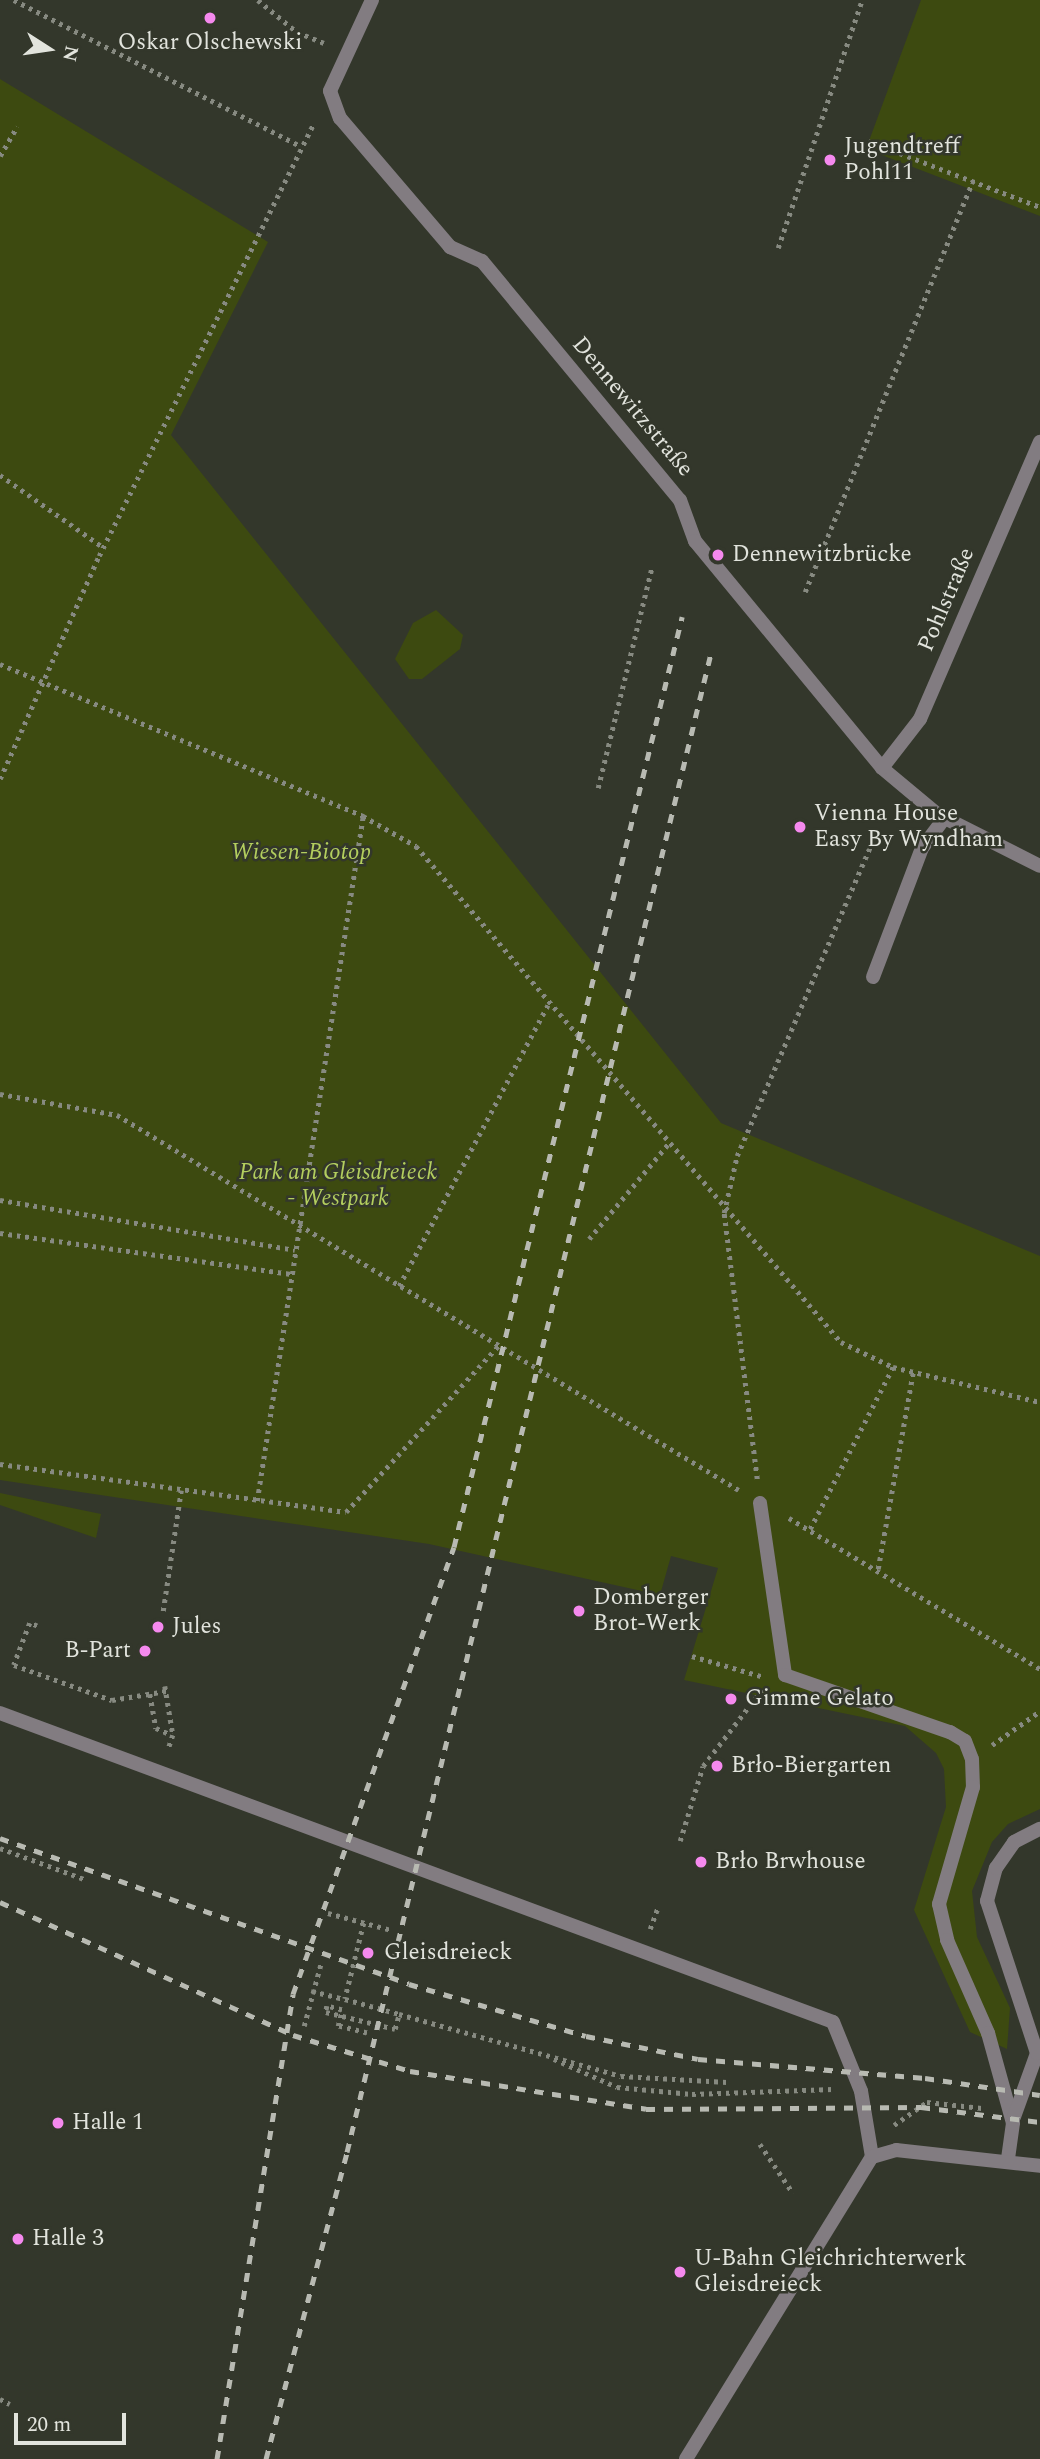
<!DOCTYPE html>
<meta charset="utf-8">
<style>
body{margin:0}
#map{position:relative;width:1040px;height:2459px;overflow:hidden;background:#33372b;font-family:Spectral,serif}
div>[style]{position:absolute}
.green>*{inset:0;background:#3d4a10}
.path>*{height:4.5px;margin-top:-2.25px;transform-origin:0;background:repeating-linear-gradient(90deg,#878a81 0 3.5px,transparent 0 8.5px)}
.lane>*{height:14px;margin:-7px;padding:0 7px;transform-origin:7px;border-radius:7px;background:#827c81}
.street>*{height:14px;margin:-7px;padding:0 7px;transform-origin:7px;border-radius:7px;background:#827c81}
.rail>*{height:5px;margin-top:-2.5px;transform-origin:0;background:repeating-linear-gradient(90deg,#b8bab2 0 9px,transparent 0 18px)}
.dots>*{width:19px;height:19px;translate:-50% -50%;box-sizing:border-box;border:4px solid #33372b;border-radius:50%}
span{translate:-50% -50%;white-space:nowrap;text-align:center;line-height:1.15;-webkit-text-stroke:5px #33372b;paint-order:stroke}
.poi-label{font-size:23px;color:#e2e4dd}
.left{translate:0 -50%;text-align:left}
.right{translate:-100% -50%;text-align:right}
.street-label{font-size:23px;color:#e2e4dd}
.park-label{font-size:23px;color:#b3ce5e;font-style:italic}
.north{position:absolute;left:14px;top:14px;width:70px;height:70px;-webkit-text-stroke:5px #33372b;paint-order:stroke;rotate:102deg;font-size:19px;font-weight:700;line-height:28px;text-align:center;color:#e2e4dd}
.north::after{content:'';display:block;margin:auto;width:24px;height:32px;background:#e2e4dd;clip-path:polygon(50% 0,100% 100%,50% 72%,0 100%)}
.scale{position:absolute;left:14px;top:2413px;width:112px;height:32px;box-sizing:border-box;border:4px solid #e2e4dd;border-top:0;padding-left:9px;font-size:21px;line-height:24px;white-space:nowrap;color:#e2e4dd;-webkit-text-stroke:5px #33372b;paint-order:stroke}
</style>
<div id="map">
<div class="green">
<i style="clip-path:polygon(921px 0,1040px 0,1040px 216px,866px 149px)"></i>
<i style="clip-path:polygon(0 79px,268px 242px,171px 435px,721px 1123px,1040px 1256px,1040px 1809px,1008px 1824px,992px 1842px,972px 1891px,977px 1937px,1010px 2008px,1007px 2049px,970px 2032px,914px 1910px,946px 1807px,944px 1769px,936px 1753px,905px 1726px,684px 1680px,718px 1568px,671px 1556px,660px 1595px,429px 1544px,0 1480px)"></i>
<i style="clip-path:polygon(436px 610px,463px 635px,460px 649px,422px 679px,409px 679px,395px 659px,413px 623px)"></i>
<i style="clip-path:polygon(0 1493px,101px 1514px,96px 1538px,0 1505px)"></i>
</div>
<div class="path">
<i style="left:14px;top:0;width:322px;rotate:27deg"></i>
<i style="left:258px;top:0;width:50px;rotate:39.4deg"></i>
<i style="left:297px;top:32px;width:29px;rotate:22deg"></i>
<i style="left:868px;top:141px;width:184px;rotate:21deg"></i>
<i style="left:0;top:156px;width:34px;rotate:-60deg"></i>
<i style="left:778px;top:248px;width:262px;rotate:-71.3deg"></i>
<i style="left:0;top:475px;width:126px;rotate:35deg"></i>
<i style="left:805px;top:592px;width:444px;rotate:-67.8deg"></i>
<i style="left:0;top:664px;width:394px;rotate:22.7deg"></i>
<i style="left:363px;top:816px;width:61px;rotate:29.5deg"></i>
<i style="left:416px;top:846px;width:653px;rotate:49.41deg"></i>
<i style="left:841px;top:1342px;width:58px;rotate:25.7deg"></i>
<i style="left:893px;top:1367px;width:151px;rotate:13.4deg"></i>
<i style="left:0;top:779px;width:244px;rotate:-66.1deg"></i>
<i style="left:99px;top:556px;width:483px;rotate:-63.6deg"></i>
<i style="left:598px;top:788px;width:228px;rotate:-76.3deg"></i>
<i style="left:0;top:1094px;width:119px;rotate:10.2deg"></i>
<i style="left:117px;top:1115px;width:726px;rotate:31.09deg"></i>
<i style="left:0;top:1200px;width:299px;rotate:9.6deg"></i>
<i style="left:0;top:1233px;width:294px;rotate:8deg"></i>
<i style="left:589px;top:1239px;width:125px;rotate:-50.2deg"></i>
<i style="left:399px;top:1286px;width:318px;rotate:-62.1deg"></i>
<i style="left:0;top:1464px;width:349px;rotate:7.9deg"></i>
<i style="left:346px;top:1512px;width:228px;rotate:-47.5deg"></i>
<i style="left:757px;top:1479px;width:268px;rotate:-97.1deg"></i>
<i style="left:724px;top:1213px;width:58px;rotate:-77.2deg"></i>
<i style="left:737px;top:1156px;width:342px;rotate:-66.7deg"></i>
<i style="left:257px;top:1501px;width:693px;rotate:-81.2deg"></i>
<i style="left:789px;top:1518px;width:293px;rotate:31deg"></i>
<i style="left:810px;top:1529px;width:182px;rotate:-62.9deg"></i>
<i style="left:878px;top:1569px;width:200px;rotate:-79.9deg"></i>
<i style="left:163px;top:1611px;width:122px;rotate:-81.5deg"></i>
<i style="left:37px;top:1626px;width:8px;rotate:-157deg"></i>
<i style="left:30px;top:1623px;width:45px;rotate:110.9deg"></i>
<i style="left:14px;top:1665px;width:104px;rotate:19.7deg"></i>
<i style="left:112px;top:1700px;width:55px;rotate:-9.5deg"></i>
<i style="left:692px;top:1656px;width:72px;rotate:16.2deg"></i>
<i style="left:165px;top:1686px;width:50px;rotate:80.7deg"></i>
<i style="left:173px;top:1735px;width:16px;rotate:108deg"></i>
<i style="left:150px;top:1694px;width:35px;rotate:80deg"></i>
<i style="left:156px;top:1728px;width:17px;rotate:24deg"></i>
<i style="left:992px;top:1745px;width:59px;rotate:-35.3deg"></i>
<i style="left:680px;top:1841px;width:78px;rotate:-73deg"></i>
<i style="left:703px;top:1766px;width:98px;rotate:-52.4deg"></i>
<i style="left:0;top:1848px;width:90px;rotate:20.3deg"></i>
<i style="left:328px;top:1913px;width:65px;rotate:15.1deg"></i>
<i style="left:364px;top:1923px;width:78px;rotate:104deg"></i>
<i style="left:345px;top:1999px;width:56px;rotate:15.5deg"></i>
<i style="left:650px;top:1929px;width:23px;rotate:-70deg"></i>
<i style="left:312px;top:1991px;width:34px;rotate:14deg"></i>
<i style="left:304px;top:2026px;width:65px;rotate:-74.9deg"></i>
<i style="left:367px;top:2033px;width:30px;rotate:-166deg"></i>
<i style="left:338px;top:2026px;width:16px;rotate:-76deg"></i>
<i style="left:342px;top:2010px;width:16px;rotate:-165deg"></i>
<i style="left:327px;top:2006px;width:6px;rotate:99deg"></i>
<i style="left:326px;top:2012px;width:71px;rotate:13.8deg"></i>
<i style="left:395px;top:2029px;width:16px;rotate:-75deg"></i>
<i style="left:399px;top:2014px;width:230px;rotate:15.6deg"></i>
<i style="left:621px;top:2076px;width:106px;rotate:3.2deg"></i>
<i style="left:554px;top:2059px;width:69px;rotate:24deg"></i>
<i style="left:617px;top:2087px;width:75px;rotate:5.3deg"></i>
<i style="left:692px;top:2094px;width:141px;rotate:-2deg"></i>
<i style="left:894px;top:2125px;width:40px;rotate:-34.9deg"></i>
<i style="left:927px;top:2102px;width:55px;rotate:6.2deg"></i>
<i style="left:760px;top:2144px;width:59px;rotate:56deg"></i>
<i style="left:0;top:2399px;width:11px;rotate:27deg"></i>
</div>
<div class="lane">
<i style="left:873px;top:977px;width:138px;rotate:-69.2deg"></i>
<i style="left:922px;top:848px;width:38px;rotate:-53deg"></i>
<i style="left:760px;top:1503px;width:174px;rotate:81.7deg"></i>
<i style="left:785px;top:1675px;width:175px;rotate:19.1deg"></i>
<i style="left:950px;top:1732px;width:17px;rotate:31deg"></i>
<i style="left:965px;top:1741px;width:19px;rotate:69deg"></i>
<i style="left:972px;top:1759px;width:28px;rotate:88deg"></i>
<i style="left:973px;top:1787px;width:122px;rotate:106.2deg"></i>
<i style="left:939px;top:1904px;width:37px;rotate:77deg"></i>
<i style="left:947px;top:1940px;width:102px;rotate:66.2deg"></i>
<i style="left:988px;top:2033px;width:93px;rotate:74.5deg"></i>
<i style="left:1013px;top:2123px;width:35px;rotate:98deg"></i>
<i style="left:0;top:1713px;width:888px;rotate:20.35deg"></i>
<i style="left:833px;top:2022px;width:74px;rotate:67.9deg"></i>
<i style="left:861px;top:2091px;width:67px;rotate:80.5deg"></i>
<i style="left:1014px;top:2117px;width:68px;rotate:-70.2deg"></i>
<i style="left:1037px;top:2053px;width:160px;rotate:-108.2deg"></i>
<i style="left:987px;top:1901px;width:34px;rotate:-75deg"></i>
<i style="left:996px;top:1868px;width:32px;rotate:-55deg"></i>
<i style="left:1014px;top:1842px;width:29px;rotate:-27deg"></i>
</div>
<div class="street">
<i style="left:372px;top:0;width:100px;rotate:114.8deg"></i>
<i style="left:330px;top:91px;width:29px;rotate:70deg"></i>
<i style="left:340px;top:118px;width:170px;rotate:49.5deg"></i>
<i style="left:450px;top:247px;width:35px;rotate:24deg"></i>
<i style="left:482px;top:261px;width:310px;rotate:50.4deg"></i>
<i style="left:680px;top:500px;width:44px;rotate:69.9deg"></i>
<i style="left:695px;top:541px;width:294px;rotate:50.5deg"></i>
<i style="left:882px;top:768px;width:72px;rotate:39.9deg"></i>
<i style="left:937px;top:814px;width:115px;rotate:26.8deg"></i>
<i style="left:882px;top:768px;width:62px;rotate:-52.2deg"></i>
<i style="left:920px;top:719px;width:302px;rotate:-66.6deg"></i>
<i style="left:686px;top:2459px;width:355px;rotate:-58.4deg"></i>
<i style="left:872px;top:2157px;width:25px;rotate:-16deg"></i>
<i style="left:896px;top:2150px;width:145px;rotate:6.3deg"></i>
</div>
<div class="rail">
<i style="left:0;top:1838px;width:434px;rotate:19.6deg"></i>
<i style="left:409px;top:1984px;width:184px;rotate:16.4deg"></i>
<i style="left:586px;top:2036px;width:114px;rotate:11.6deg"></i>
<i style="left:698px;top:2059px;width:228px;rotate:4.8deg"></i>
<i style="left:925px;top:2078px;width:116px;rotate:8.4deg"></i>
<i style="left:0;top:1902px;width:322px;rotate:24.4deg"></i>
<i style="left:293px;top:2035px;width:122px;rotate:17.1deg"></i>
<i style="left:410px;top:2071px;width:239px;rotate:9.1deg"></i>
<i style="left:646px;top:2109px;width:275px;rotate:-0.4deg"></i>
<i style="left:921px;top:2107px;width:120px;rotate:7.2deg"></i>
<i style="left:217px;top:2459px;width:471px;rotate:-80.7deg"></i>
<i style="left:293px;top:1994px;width:475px;rotate:-70.2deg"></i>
<i style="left:454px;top:1547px;width:958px;rotate:-76.22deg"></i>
<i style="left:266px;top:2459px;width:318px;rotate:-75.2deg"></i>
<i style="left:347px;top:2152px;width:1543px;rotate:-76.35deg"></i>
</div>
<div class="dots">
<i style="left:210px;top:18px;background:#f589ee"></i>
<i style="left:830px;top:160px;background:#f589ee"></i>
<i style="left:718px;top:555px;background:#f589ee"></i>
<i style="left:800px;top:827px;background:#f589ee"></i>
<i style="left:579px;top:1611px;background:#f589ee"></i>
<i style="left:158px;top:1627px;background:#f589ee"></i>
<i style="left:145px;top:1651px;background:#f589ee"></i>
<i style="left:731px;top:1699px;background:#f589ee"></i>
<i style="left:717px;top:1766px;background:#f589ee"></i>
<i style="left:701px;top:1862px;background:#f589ee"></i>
<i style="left:368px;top:1953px;background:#f589ee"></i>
<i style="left:58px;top:2123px;background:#f589ee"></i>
<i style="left:18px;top:2239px;background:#f589ee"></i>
<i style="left:680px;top:2272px;background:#f589ee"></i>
</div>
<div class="poi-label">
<span style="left:210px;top:43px">Oskar Olschewski</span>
<span class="left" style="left:844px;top:160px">Jugendtreff<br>Pohl11</span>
<span class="left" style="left:732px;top:555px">Dennewitzbrücke</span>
<span class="left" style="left:814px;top:827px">Vienna House<br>Easy By Wyndham</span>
<span class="left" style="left:593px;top:1611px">Domberger<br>Brot-Werk</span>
<span class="left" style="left:172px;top:1627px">Jules</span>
<span class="right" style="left:131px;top:1651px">B-Part</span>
<span class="left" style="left:745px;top:1699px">Gimme Gelato</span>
<span class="left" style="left:731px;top:1766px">Brło-Biergarten</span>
<span class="left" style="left:715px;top:1862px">Brło Brwhouse</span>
<span class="left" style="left:384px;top:1953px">Gleisdreieck</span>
<span class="left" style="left:72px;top:2123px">Halle 1</span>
<span class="left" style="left:32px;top:2239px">Halle 3</span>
<span class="left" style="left:694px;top:2272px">U-Bahn Gleichrichterwerk<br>Gleisdreieck</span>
</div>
<div class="street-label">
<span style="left:632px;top:407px;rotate:50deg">Dennewitzstraße</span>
<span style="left:947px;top:600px;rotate:-67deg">Pohlstraße</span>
</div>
<div class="park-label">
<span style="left:301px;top:853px">Wiesen-Biotop</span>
<span style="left:338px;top:1186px">Park am Gleisdreieck<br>- Westpark</span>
</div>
<div class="north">N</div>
<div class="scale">20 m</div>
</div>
